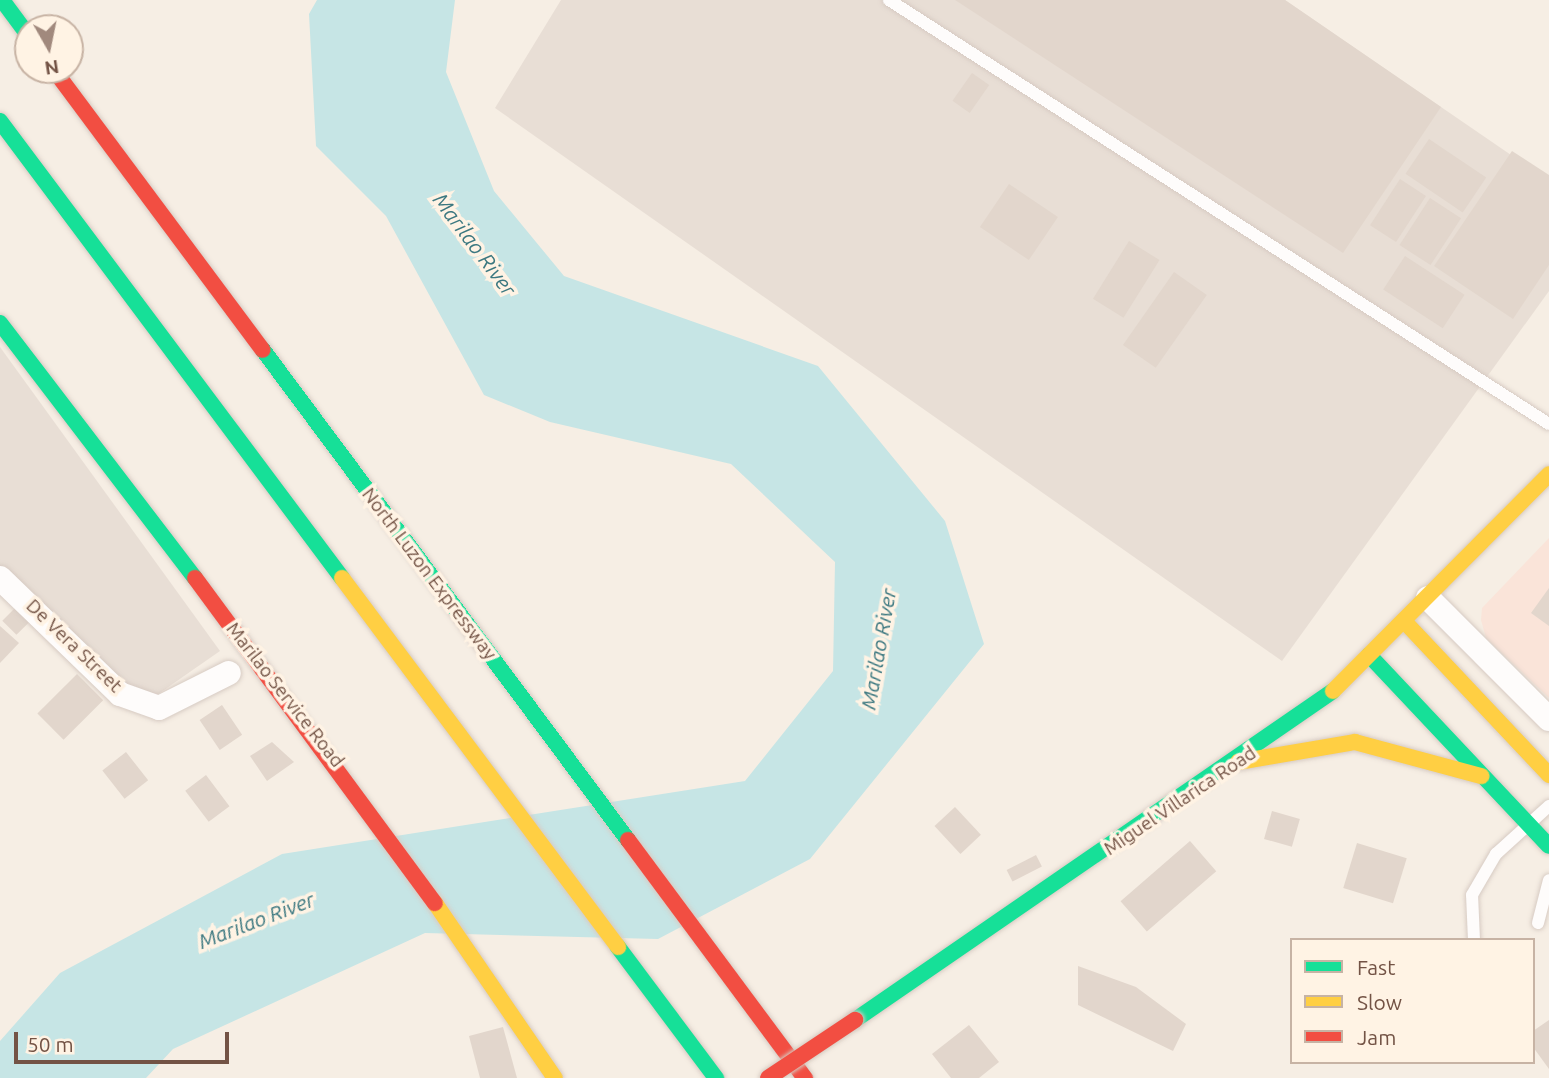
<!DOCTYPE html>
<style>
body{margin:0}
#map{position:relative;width:1549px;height:1078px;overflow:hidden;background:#f6eee4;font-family:Ubuntu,sans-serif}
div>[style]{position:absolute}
.commercial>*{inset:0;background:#fae4d9}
.industrial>*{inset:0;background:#e8ded5}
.water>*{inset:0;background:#c6e5e5}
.building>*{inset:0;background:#e2d6cc;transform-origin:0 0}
.roads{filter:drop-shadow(0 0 2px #d7cbc3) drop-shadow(0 0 2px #d7cbc3)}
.lane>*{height:12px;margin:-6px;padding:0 6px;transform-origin:6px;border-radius:6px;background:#fefcfb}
.street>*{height:24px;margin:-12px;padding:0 12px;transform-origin:12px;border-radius:12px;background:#fefcfb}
.fast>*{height:16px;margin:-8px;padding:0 8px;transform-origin:8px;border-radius:8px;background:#16e098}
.slow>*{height:16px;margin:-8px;padding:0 8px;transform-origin:8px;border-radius:8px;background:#ffcf43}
.jam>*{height:16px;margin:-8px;padding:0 8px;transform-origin:8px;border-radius:8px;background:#f24e42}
.bridges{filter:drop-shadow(0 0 2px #d6cac1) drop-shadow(0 0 2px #d6cac1)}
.jam-bridge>*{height:16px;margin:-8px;padding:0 8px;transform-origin:8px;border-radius:8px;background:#f24e42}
span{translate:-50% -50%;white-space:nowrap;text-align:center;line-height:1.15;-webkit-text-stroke:7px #fff3e4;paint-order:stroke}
.street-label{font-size:19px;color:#735345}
.water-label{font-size:21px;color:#3c7880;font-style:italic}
.legend{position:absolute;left:1290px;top:938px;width:245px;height:126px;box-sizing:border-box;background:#fff3e4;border:2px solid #c7b3a4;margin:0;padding:9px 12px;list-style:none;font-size:21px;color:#735345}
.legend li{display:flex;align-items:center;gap:14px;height:35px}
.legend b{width:35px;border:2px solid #c7b3a4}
.north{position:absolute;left:14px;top:14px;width:70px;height:70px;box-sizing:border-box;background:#fff3e4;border:2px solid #c7b3a4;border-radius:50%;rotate:171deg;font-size:19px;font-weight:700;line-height:28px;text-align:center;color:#735345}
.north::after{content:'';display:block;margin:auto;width:24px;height:32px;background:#a1897d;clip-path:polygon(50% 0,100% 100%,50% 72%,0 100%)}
.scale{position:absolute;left:14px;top:1032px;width:215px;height:32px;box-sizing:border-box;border:4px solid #735345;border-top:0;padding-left:9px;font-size:21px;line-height:24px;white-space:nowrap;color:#735345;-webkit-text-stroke:5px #fff3e4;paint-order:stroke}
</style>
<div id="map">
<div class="commercial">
<i style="clip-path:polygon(1549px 538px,1549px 698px,1486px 638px,1481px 620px,1482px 608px)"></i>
</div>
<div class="industrial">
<i style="clip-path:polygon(561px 0,1285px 0,1549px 181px,1549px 291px,1282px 661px,495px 108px)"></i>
<i style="clip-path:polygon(0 347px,220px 651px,141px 706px,0 576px)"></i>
</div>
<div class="water">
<i style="clip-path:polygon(317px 0,455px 0,446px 72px,494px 191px,564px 276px,818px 366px,945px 521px,984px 644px,810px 859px,658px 939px,425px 933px,173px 1049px,146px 1078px,0 1078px,0 1041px,60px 973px,282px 854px,745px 781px,833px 671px,835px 562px,731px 464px,550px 422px,484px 395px,386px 216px,316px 146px,309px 14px)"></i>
</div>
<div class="building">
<i style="clip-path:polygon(955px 0,1285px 0,1441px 107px,1343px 253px)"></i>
<i style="left:972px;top:73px;width:21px;height:34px;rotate:35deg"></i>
<i style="left:1429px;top:139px;width:69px;height:42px;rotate:34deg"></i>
<i style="clip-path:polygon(1512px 151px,1549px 175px,1549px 265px,1513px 319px,1434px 266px)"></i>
<i style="left:1400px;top:179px;width:31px;height:55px;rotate:33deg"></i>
<i style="left:1009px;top:184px;width:59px;height:52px;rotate:34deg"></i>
<i style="left:1430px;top:198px;width:37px;height:56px;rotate:33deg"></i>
<i style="left:1129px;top:241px;width:36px;height:68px;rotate:32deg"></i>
<i style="left:1405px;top:256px;width:71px;height:40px;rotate:33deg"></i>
<i style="left:1174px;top:272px;width:40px;height:89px;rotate:35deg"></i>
<i style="clip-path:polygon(1549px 588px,1549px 626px,1531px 613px)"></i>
<i style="left:20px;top:603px;width:20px;height:25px;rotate:45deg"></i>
<i style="clip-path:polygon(0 626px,19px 643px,0 663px)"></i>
<i style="left:77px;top:674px;width:37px;height:56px;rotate:45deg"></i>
<i style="left:222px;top:705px;width:36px;height:27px;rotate:56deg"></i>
<i style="clip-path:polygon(272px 742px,294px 762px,267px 781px,250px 756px)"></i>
<i style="left:126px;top:752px;width:36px;height:30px;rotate:52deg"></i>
<i style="left:206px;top:775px;width:39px;height:26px;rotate:53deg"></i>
<i style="left:955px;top:807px;width:38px;height:28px;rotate:47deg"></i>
<i style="left:1272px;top:811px;width:29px;height:29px;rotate:16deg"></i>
<i style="left:1190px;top:841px;width:40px;height:92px;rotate:49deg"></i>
<i style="left:1357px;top:843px;width:52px;height:47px;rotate:17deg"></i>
<i style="left:1036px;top:855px;width:13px;height:33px;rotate:63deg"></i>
<i style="clip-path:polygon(1078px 966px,1136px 987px,1186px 1024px,1173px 1051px,1078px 1005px)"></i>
<i style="clip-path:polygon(1549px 1020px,1549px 1069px,1533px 1047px,1533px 1031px)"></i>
<i style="clip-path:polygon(969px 1025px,999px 1062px,979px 1078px,951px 1078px,932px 1054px)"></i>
<i style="clip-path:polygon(503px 1027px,517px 1078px,480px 1078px,469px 1036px)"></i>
</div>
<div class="roads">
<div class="lane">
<i style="left:889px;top:0;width:784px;rotate:32.72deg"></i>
<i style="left:1538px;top:923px;width:44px;rotate:-75.7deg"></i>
<i style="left:1474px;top:940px;width:45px;rotate:-92.5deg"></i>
<i style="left:1472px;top:895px;width:48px;rotate:-59.7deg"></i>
<i style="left:1496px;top:854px;width:72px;rotate:-42.2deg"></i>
</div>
<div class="street">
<i style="left:0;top:578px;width:167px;rotate:44deg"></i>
<i style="left:120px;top:694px;width:41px;rotate:19.7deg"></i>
<i style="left:159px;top:708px;width:78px;rotate:-26.6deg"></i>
<i style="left:1428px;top:598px;width:171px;rotate:45deg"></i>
</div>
<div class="fast">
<i style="left:2px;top:0;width:44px;rotate:53.4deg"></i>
<i style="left:0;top:121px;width:571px;rotate:53.19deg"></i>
<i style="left:0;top:323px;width:321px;rotate:52.6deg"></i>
<i style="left:263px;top:350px;width:611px;rotate:53.32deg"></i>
<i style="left:1369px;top:655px;width:262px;rotate:46.7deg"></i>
<i style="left:618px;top:947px;width:164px;rotate:53.2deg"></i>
<i style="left:855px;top:1020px;width:580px;rotate:-34.54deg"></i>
</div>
<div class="slow">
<i style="left:342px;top:578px;width:461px;rotate:53.2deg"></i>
<i style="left:1404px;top:621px;width:212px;rotate:46.7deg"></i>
<i style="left:1333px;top:691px;width:306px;rotate:-45.1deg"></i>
<i style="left:1238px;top:762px;width:119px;rotate:-9.7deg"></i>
<i style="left:1355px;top:742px;width:131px;rotate:15.1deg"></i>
<i style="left:435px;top:903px;width:212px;rotate:55.6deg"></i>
</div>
<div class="jam">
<i style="left:54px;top:70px;width:349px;rotate:53.3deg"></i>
<i style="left:195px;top:578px;width:404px;rotate:53.6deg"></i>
<i style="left:628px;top:840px;width:297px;rotate:53.4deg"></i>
</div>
</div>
<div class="bridges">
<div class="jam-bridge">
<i style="left:768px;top:1078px;width:105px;rotate:-33.7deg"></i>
</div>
</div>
<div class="street-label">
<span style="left:429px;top:574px;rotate:53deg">North Luzon Expressway</span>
<span style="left:74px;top:646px;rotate:44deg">De Vera Street</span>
<span style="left:285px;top:695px;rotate:52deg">Marilao Service Road</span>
<span style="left:1180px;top:801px;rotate:-34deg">Miguel Villarica Road</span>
</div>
<div class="water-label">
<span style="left:475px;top:244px;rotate:53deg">Marilao River</span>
<span style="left:878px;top:649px;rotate:-80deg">Marilao River</span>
<span style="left:256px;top:920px;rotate:-21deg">Marilao River</span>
</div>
<ul class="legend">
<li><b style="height:9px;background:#16e098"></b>Fast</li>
<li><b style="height:9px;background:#ffcf43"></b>Slow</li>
<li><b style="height:9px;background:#f24e42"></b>Jam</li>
</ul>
<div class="north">N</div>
<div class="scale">50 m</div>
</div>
